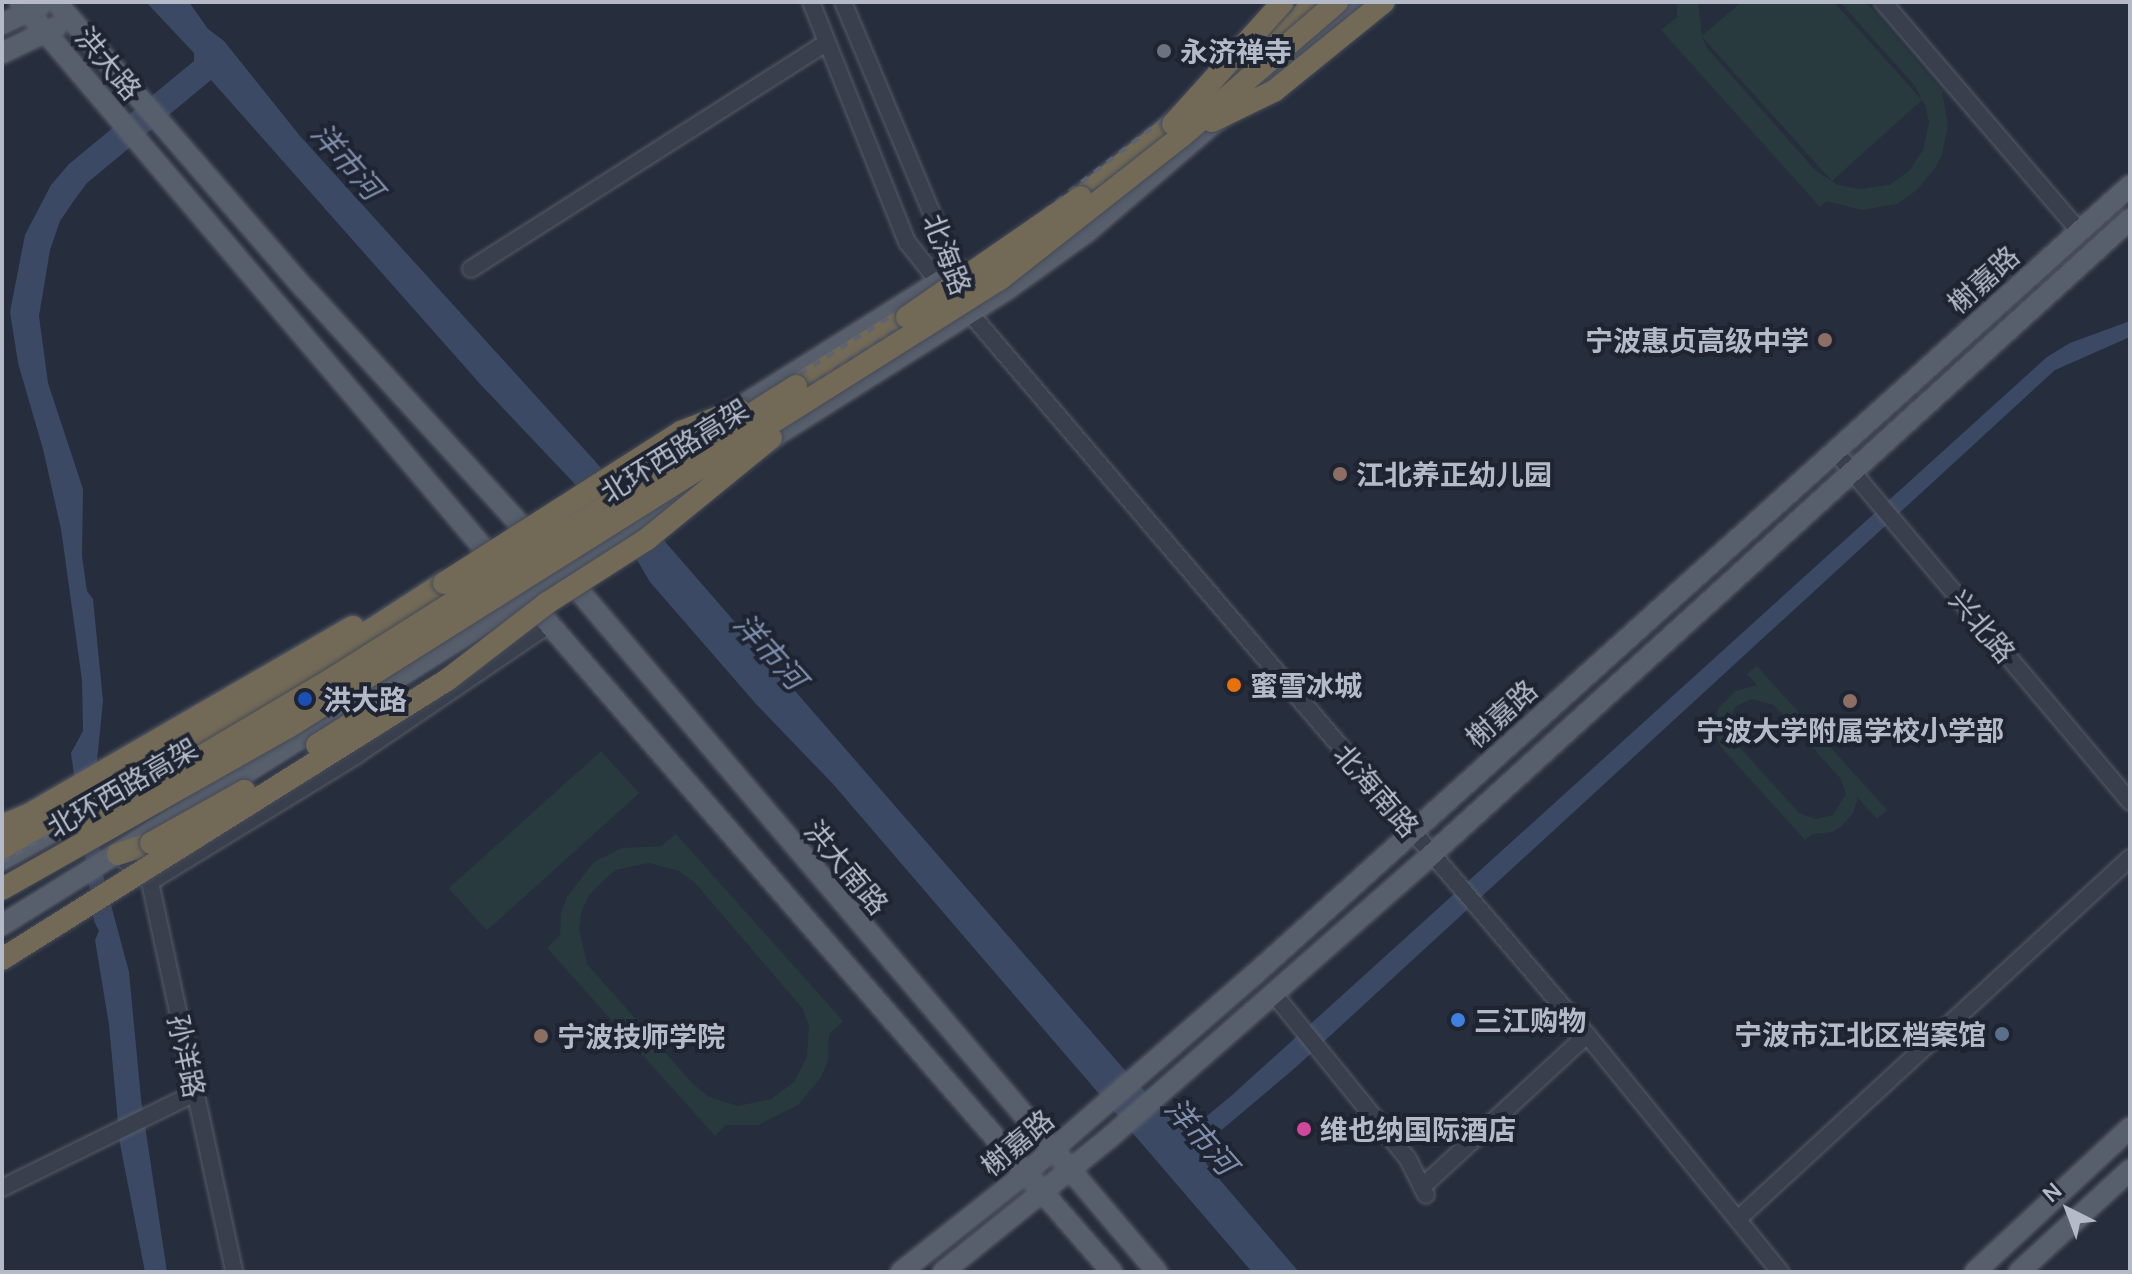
<!DOCTYPE html>
<meta charset="utf-8">
<style>
body{margin:0}
#map{position:relative;width:2132px;height:1274px;overflow:hidden;background:#262d3c;font-family:Manrope,"Noto Sans SC",sans-serif}
div>[style]{position:absolute}
.green>*{inset:0;background:#283a3e;transform-origin:0 0}
.water>*{inset:0;background:#3c4964}
.roads{filter:drop-shadow(0 0 2px #575d6a) drop-shadow(0 0 2px #575d6a)}
.minor>*{height:16px;margin:-8px;padding:0 8px;transform-origin:8px;border-radius:8px;background:#393f4d}
.major>*{height:20px;margin:-10px;padding:0 10px;transform-origin:10px;border-radius:10px;background:#575e6c}
.highway>*{height:22px;margin:-11px;padding:0 11px;transform-origin:11px;border-radius:11px;background:#726a57}
.rail>*{height:4px;margin-top:-2px;transform-origin:0;background:repeating-linear-gradient(90deg,#5c6373 0 8px,transparent 0 16px)}
.bridges{filter:drop-shadow(0 0 2px #444a57) drop-shadow(0 0 2px #444a57)}
.highway-bridge>*{height:22px;margin:-11px;padding:0 11px;transform-origin:11px;border-radius:11px;background:#726a57}
.dots>*{width:22px;height:22px;translate:-50% -50%;box-sizing:border-box;border:4px solid #1e2431;border-radius:50%}
span{translate:-50% -50%;white-space:nowrap;text-align:center;line-height:1.15;-webkit-text-stroke:8px #1e2431;paint-order:stroke}
.poi-label{font-size:28px;color:#b5bac8;font-weight:700}
.left{translate:0 -50%;text-align:left}
.right{translate:-100% -50%;text-align:right}
.street-label{font-size:28px;color:#b5bac8}
.water-label{font-size:30px;color:#7f8ead;font-style:italic}
.frame{position:absolute;inset:0;border:4px solid #b5bac8;pointer-events:none}
.north{position:absolute;left:2028px;top:1170px;width:80px;height:80px;-webkit-text-stroke:6px #1e2431;paint-order:stroke;rotate:318deg;font-size:22px;font-weight:700;line-height:32px;text-align:center;color:#b5bac8}
.north::after{content:'';display:block;margin:auto;width:28px;height:36px;background:#b5bac8;clip-path:polygon(50% 0,100% 100%,50% 72%,0 100%)}
</style>
<div id="map">
<div class="green">
<i style="clip-path:polygon(1677px 2px,1698px 2px,1702px 36px,1741px 2px,1834px 2px,1922px 100px,1832px 181px,1702px 37px,1707px 48px,1815px 170px,1838px 185px,1859px 189px,1889px 185px,1909px 171px,1923px 150px,1929px 122px,1926px 108px,1915px 86px,1840px 2px,1866px 2px,1942px 91px,1948px 125px,1942px 155px,1935px 168px,1917px 190px,1897px 204px,1862px 210px,1826px 201px,1820px 207px,1661px 30px,1677px 17px)"></i>
<i style="clip-path:polygon(evenodd,1757px 666px,1887px 810px,1877px 819px,1858px 798px,1853px 813px,1841px 827px,1832px 832px,1813px 834px,1805px 840px,1720px 746px,1715px 730px,1718px 709px,1735px 691px,1757px 685px,1747px 674px,1757px 666px,1751px 699px,1774px 705px,1841px 779px,1846px 794px,1833px 815px,1816px 819px,1799px 813px,1733px 740px,1731px 716px,1735px 707px,1751px 699px)"></i>
<i style="left:601px;top:751px;width:57px;height:205px;rotate:48deg"></i>
<i style="clip-path:polygon(evenodd,676px 834px,843px 1021px,829px 1034px,828px 1061px,821px 1077px,798px 1105px,758px 1125px,726px 1125px,715px 1136px,547px 948px,560px 935px,561px 913px,567px 897px,594px 862px,622px 848px,661px 846px,676px 834px,649px 863px,679px 871px,695px 883px,803px 1009px,809px 1026px,807px 1057px,794px 1082px,771px 1099px,738px 1106px,709px 1097px,692px 1083px,587px 964px,579px 928px,582px 910px,590px 894px,615px 870px,649px 863px)"></i>
</div>
<div class="water">
<i style="clip-path:polygon(146px 2px,189px 2px,208px 29px,224px 41px,300px 136px,594px 460px,1123px 1068px,1181px 1130px,1190px 1130px,1231px 1096px,2047px 357px,2070px 343px,2130px 321px,2130px 337px,2055px 370px,1295px 1068px,1206px 1143px,1202px 1156px,1208px 1166px,1299px 1272px,1252px 1272px,833px 784px,756px 704px,650px 582px,634px 555px,572px 481px,481px 385px,211px 80px,87px 183px,75px 199px,60px 221px,50px 250px,39px 316px,48px 383px,83px 489px,82px 556px,87px 591px,93px 599px,103px 701px,94px 791px,103px 875px,129px 972px,141px 1099px,167px 1272px,145px 1272px,120px 1144px,109px 1025px,95px 940px,99px 931px,94px 921px,71px 753px,83px 731px,82px 680px,61px 529px,43px 449px,18px 363px,10px 312px,25px 235px,51px 185px,69px 164px,194px 61px,194px 53px)"></i>
</div>
<div class="roads">
<div class="minor">
<i style="left:811px;top:2px;width:258px;rotate:68.2deg"></i>
<i style="left:907px;top:242px;width:61px;rotate:51.6deg"></i>
<i style="left:843px;top:2px;width:302px;rotate:67.2deg"></i>
<i style="left:1883px;top:2px;width:301px;rotate:49.4deg"></i>
<i style="left:471px;top:269px;width:417px;rotate:-32.5deg"></i>
<i style="left:963px;top:305px;width:960px;rotate:49.48deg"></i>
<i style="left:1587px;top:1035px;width:306px;rotate:50.8deg"></i>
<i style="left:1834px;top:450px;width:460px;rotate:49.9deg"></i>
<i style="left:118px;top:854px;width:43px;rotate:41.2deg"></i>
<i style="left:150px;top:882px;width:399px;rotate:77.8deg"></i>
<i style="left:150px;top:882px;width:243px;rotate:-31.5deg"></i>
<i style="left:357px;top:755px;width:235px;rotate:-34.2deg"></i>
<i style="left:1273px;top:993px;width:214px;rotate:50.9deg"></i>
<i style="left:1408px;top:1159px;width:40px;rotate:63.4deg"></i>
<i style="left:1422px;top:1187px;width:224px;rotate:-42.7deg"></i>
<i style="left:2px;top:1188px;width:215px;rotate:-26.2deg"></i>
<i style="left:1738px;top:1219px;width:533px;rotate:-42.64deg"></i>
</div>
<div class="major">
<i style="left:20px;top:2px;width:737px;rotate:49.68deg"></i>
<i style="left:497px;top:564px;width:938px;rotate:49.02deg"></i>
<i style="left:56px;top:2px;width:380px;rotate:49.1deg"></i>
<i style="left:305px;top:289px;width:383px;rotate:47.6deg"></i>
<i style="left:563px;top:572px;width:918px;rotate:49.68deg"></i>
<i style="left:2px;top:24px;width:42px;rotate:-25.3deg"></i>
<i style="left:2px;top:53px;width:60px;rotate:-25.7deg"></i>
<i style="left:726px;top:416px;width:275px;rotate:-32.2deg"></i>
<i style="left:759px;top:446px;width:292px;rotate:-32.3deg"></i>
<i style="left:1006px;top:290px;width:101px;rotate:-35.7deg"></i>
<i style="left:1088px;top:231px;width:351px;rotate:-40.7deg"></i>
<i style="left:2px;top:860px;width:113px;rotate:-29.1deg"></i>
<i style="left:2px;top:925px;width:553px;rotate:-31.99deg"></i>
<i style="left:471px;top:632px;width:287px;rotate:-32.9deg"></i>
<i style="left:901px;top:1272px;width:159px;rotate:-38.4deg"></i>
<i style="left:1026px;top:1173px;width:303px;rotate:-41deg"></i>
<i style="left:1255px;top:974px;width:1178px;rotate:-42.01deg"></i>
<i style="left:943px;top:1272px;width:212px;rotate:-38.9deg"></i>
<i style="left:1108px;top:1139px;width:432px;rotate:-41.3deg"></i>
<i style="left:1432px;top:854px;width:944px;rotate:-42.29deg"></i>
<i style="left:1975px;top:1272px;width:212px;rotate:-42.9deg"></i>
<i style="left:2019px;top:1272px;width:151px;rotate:-42.6deg"></i>
</div>
<div class="highway">
<i style="left:1081px;top:197px;width:162px;rotate:-38.5deg"></i>
<i style="left:1208px;top:96px;width:144px;rotate:-40.8deg"></i>
<i style="left:796px;top:386px;width:131px;rotate:-31.9deg"></i>
<i style="left:2px;top:826px;width:30px;rotate:-23deg"></i>
<i style="left:30px;top:814px;width:373px;rotate:-30.1deg"></i>
<i style="left:2px;top:848px;width:337px;rotate:-29.9deg"></i>
<i style="left:294px;top:680px;width:179px;rotate:-32.9deg"></i>
<i style="left:118px;top:854px;width:35px;rotate:-18deg"></i>
</div>
</div>
<div class="rail">
<i style="left:2px;top:862px;width:344px;rotate:-29.8deg"></i>
<i style="left:300px;top:691px;width:805px;rotate:-32.37deg"></i>
<i style="left:980px;top:260px;width:233px;rotate:-37.5deg"></i>
<i style="left:1165px;top:118px;width:179px;rotate:-40.5deg"></i>
<i style="left:2px;top:879px;width:352px;rotate:-29.5deg"></i>
<i style="left:308px;top:706px;width:811px;rotate:-32.61deg"></i>
<i style="left:991px;top:269px;width:233px;rotate:-37deg"></i>
<i style="left:1177px;top:129px;width:195px;rotate:-40.6deg"></i>
</div>
<div class="bridges">
<div class="highway-bridge">
<i style="left:1212px;top:121px;width:69px;rotate:-25.8deg"></i>
<i style="left:1274px;top:91px;width:141px;rotate:-39deg"></i>
<i style="left:1173px;top:124px;width:164px;rotate:-48deg"></i>
<i style="left:907px;top:317px;width:211px;rotate:-34.6deg"></i>
<i style="left:444px;top:583px;width:281px;rotate:-32.5deg"></i>
<i style="left:681px;top:432px;width:62px;rotate:-21.6deg"></i>
<i style="left:317px;top:745px;width:70px;rotate:-32.1deg"></i>
<i style="left:86px;top:825px;width:284px;rotate:-30.7deg"></i>
<i style="left:330px;top:680px;width:551px;rotate:-32.25deg"></i>
<i style="left:151px;top:843px;width:107px;rotate:-29.2deg"></i>
<i style="left:2px;top:889px;width:327px;rotate:-29.5deg"></i>
<i style="left:287px;top:728px;width:843px;rotate:-32.2deg"></i>
<i style="left:1000px;top:279px;width:231px;rotate:-38.2deg"></i>
<i style="left:1182px;top:136px;width:205px;rotate:-40.8deg"></i>
<i style="left:2px;top:959px;width:525px;rotate:-32.09deg"></i>
<i style="left:447px;top:680px;width:126px;rotate:-37.6deg"></i>
<i style="left:547px;top:603px;width:119px;rotate:-32.6deg"></i>
<i style="left:647px;top:539px;width:160px;rotate:-39.2deg"></i>
</div>
</div>
<div class="dots">
<i style="left:1164px;top:51px;background:#6b7280"></i>
<i style="left:1825px;top:340px;background:#8d6e63"></i>
<i style="left:1340px;top:474px;background:#8d6e63"></i>
<i style="left:1234px;top:685px;background:#e8710a"></i>
<i style="left:305px;top:699px;background:#1a4fb4"></i>
<i style="left:1850px;top:701px;background:#8d6e63"></i>
<i style="left:1458px;top:1020px;background:#3f7fe0"></i>
<i style="left:2002px;top:1034px;background:#5c6f8a"></i>
<i style="left:541px;top:1036px;background:#8d6e63"></i>
<i style="left:1304px;top:1129px;background:#d1479c"></i>
</div>
<div class="poi-label">
<span class="left" style="left:1180px;top:51px">永济禅寺</span>
<span class="right" style="left:1809px;top:340px">宁波惠贞高级中学</span>
<span class="left" style="left:1356px;top:474px">江北养正幼儿园</span>
<span class="left" style="left:1250px;top:685px">蜜雪冰城</span>
<span class="left" style="left:323px;top:699px">洪大路</span>
<span style="left:1850px;top:730px">宁波大学附属学校小学部</span>
<span class="left" style="left:1474px;top:1020px">三江购物</span>
<span class="right" style="left:1986px;top:1034px">宁波市江北区档案馆</span>
<span class="left" style="left:557px;top:1036px">宁波技师学院</span>
<span class="left" style="left:1320px;top:1129px">维也纳国际酒店</span>
</div>
<div class="street-label">
<span style="left:109px;top:63px;rotate:50deg">洪大路</span>
<span style="left:948px;top:254px;rotate:69deg">北海路</span>
<span style="left:1983px;top:279px;rotate:-42deg">榭嘉路</span>
<span style="left:674px;top:450px;rotate:-32deg">北环西路高架</span>
<span style="left:1983px;top:626px;rotate:50deg">兴北路</span>
<span style="left:1501px;top:713px;rotate:-42deg">榭嘉路</span>
<span style="left:122px;top:787px;rotate:-30deg">北环西路高架</span>
<span style="left:1377px;top:790px;rotate:49deg">北海南路</span>
<span style="left:847px;top:867px;rotate:50deg">洪大南路</span>
<span style="left:187px;top:1056px;rotate:78deg">孙洋路</span>
<span style="left:1017px;top:1142px;rotate:-40deg">榭嘉路</span>
</div>
<div class="water-label">
<span style="left:347px;top:161px;rotate:49deg">洋市河</span>
<span style="left:770px;top:651px;rotate:48deg">洋市河</span>
<span style="left:1201px;top:1136px;rotate:49deg">洋市河</span>
</div>
<div class="frame"></div>
<div class="north">N</div>
</div>
